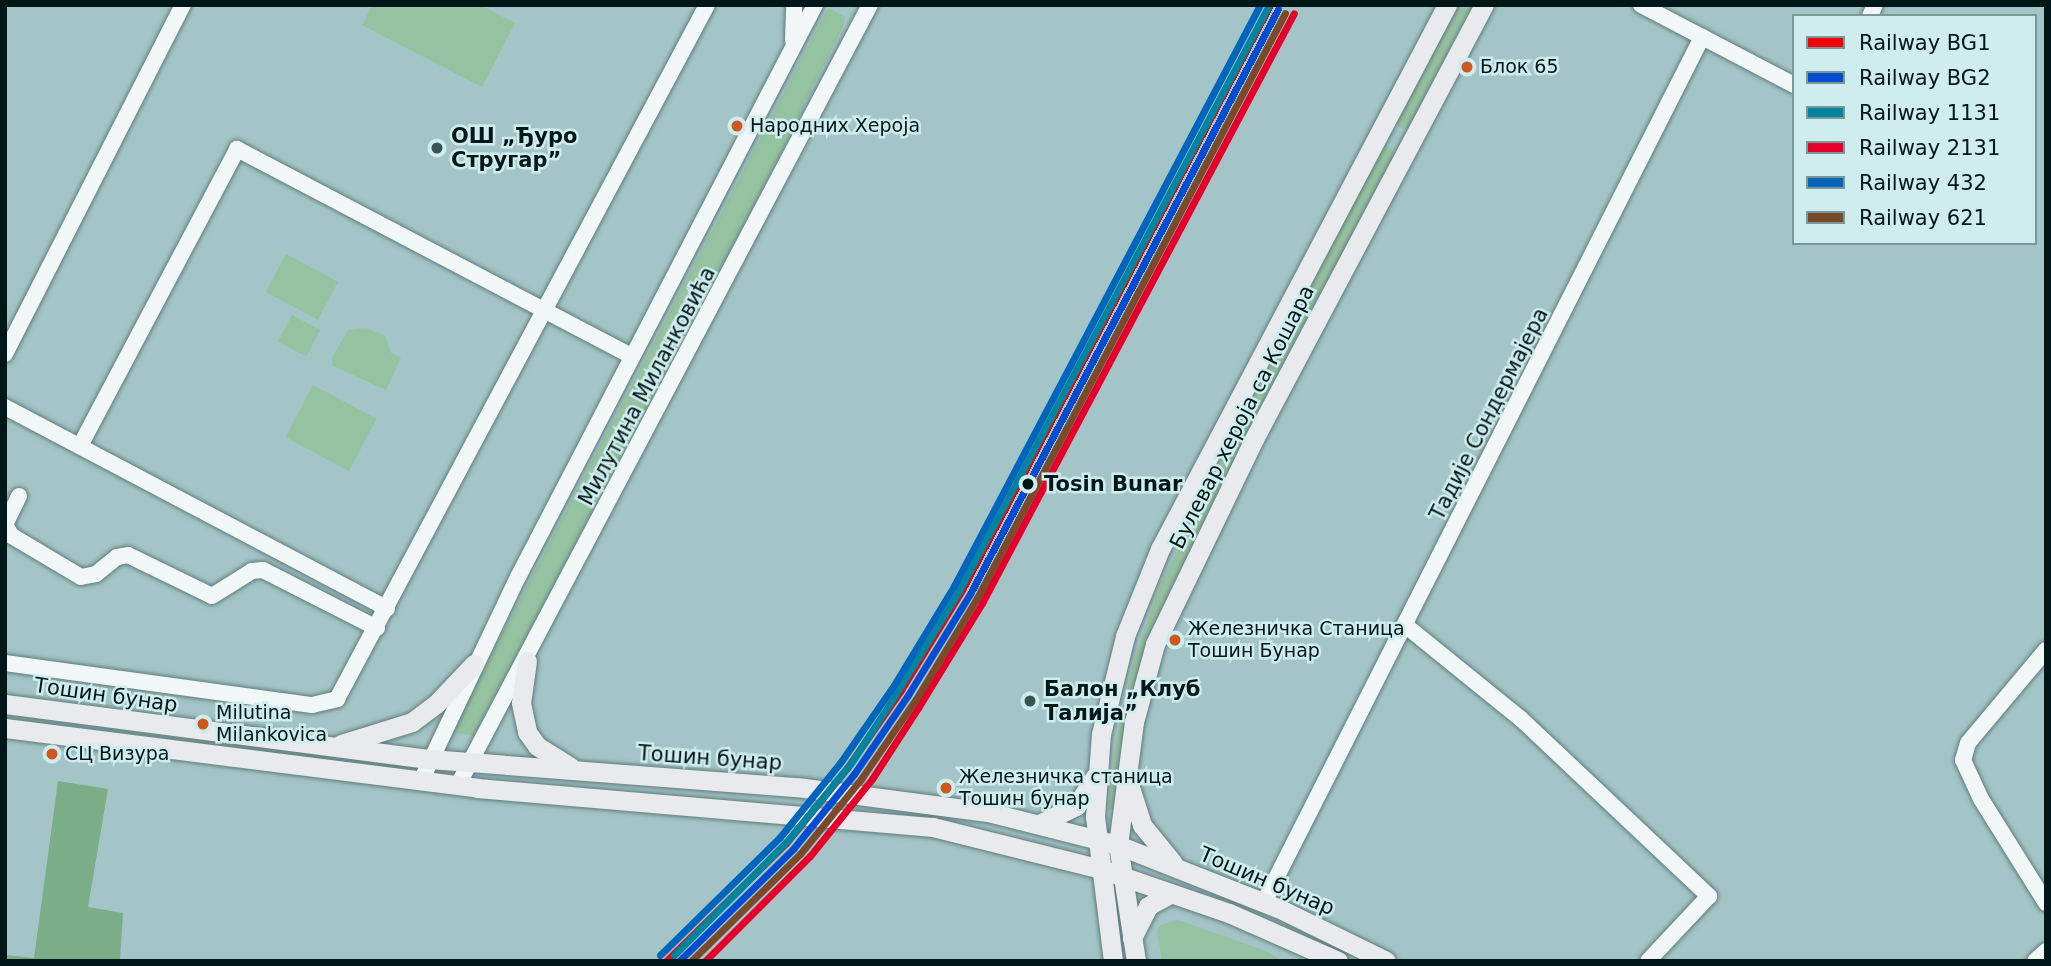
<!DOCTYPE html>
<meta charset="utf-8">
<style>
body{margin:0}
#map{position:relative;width:2051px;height:966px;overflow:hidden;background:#a4c5c7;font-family:"DejaVu Sans",sans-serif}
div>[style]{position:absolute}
.green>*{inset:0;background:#95c2a0;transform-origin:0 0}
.forest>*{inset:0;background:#7bae86}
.roads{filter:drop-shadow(0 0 2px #607c7d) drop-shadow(0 0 2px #607c7d)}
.minor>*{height:16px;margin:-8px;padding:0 8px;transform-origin:8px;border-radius:8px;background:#f1f6f7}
.major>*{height:19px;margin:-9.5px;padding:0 9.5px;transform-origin:9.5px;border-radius:9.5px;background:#e8eaed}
.rail-1>*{height:7px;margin:-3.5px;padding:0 3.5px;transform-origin:3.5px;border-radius:3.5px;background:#f20101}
.rail-2>*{height:7px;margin:-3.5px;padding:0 3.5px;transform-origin:3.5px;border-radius:3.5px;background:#044cd0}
.rail-3>*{height:7px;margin:-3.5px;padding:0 3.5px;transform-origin:3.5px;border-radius:3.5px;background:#0084a0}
.rail-4>*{height:7px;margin:-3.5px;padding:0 3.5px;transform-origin:3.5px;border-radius:3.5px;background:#e4002b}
.rail-5>*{height:7px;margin:-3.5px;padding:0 3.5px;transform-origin:3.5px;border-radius:3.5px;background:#0065bd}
.rail-6>*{height:7px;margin:-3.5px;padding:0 3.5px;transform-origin:3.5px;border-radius:3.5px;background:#7a4b2a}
.dots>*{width:19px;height:19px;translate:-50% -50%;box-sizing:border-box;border:4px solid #cfecee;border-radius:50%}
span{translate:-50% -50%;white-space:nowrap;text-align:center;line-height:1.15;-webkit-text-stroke:5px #cfecee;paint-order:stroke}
.bus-label{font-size:19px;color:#001718}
.left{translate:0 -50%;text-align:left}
.poi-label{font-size:21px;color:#001718;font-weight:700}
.street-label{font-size:21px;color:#001718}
.stop-label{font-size:21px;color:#001718;font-weight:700}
.frame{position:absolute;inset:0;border:7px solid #001718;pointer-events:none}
.legend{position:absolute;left:1792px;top:14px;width:245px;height:231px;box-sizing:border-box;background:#cfecee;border:2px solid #7c9798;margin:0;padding:9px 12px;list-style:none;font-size:21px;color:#001718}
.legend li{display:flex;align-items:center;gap:14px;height:35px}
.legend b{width:35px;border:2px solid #7c9798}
</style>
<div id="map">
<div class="green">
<i style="clip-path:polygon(372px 5px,480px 5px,515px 23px,482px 87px,362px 25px)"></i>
<i style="clip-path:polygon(1457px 5px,1472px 5px,1408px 129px,1400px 128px,1395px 122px)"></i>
<i style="clip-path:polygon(828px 8px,845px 17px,843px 27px,779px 157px,474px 736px,451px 732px)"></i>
<i style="clip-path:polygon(1383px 145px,1395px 152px,1170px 593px,1118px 811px,1108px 809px,1116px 740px,1134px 659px,1162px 581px)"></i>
<i style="left:286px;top:254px;width:59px;height:43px;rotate:28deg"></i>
<i style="left:292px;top:315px;width:32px;height:30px;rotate:28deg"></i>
<i style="clip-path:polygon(366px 328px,386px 336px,390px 352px,401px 358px,386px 390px,333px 366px,332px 358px,348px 330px)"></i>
<i style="left:313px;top:385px;width:72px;height:59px;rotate:28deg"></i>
<i style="clip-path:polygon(1178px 920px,1266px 951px,1283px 961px,1162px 961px,1157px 931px,1160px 925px)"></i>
</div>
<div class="forest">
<i style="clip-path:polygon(58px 781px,108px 789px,88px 907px,123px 913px,120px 961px,5px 961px,5px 955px,34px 958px)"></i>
</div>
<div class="roads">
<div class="minor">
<i style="left:1641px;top:5px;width:173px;rotate:27.6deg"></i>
<i style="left:1870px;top:16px;width:12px;rotate:-66deg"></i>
<i style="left:793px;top:40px;width:35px;rotate:-88deg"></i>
<i style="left:5px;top:354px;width:392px;rotate:-63deg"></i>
<i style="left:5px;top:407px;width:432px;rotate:27.8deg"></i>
<i style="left:80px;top:446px;width:336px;rotate:-62.1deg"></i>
<i style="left:237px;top:149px;width:446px;rotate:27.7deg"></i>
<i style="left:19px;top:496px;width:32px;rotate:116deg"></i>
<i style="left:5px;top:525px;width:13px;rotate:58deg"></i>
<i style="left:12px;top:536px;width:80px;rotate:30.7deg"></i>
<i style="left:81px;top:577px;width:15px;rotate:-11deg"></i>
<i style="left:96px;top:574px;width:27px;rotate:-39deg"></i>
<i style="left:117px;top:557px;width:11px;rotate:-10deg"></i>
<i style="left:128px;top:555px;width:93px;rotate:26deg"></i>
<i style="left:212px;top:596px;width:47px;rotate:-32deg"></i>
<i style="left:252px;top:571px;width:11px;rotate:-5deg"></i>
<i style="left:263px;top:570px;width:128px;rotate:27deg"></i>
<i style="left:1405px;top:625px;width:148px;rotate:39deg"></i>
<i style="left:1520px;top:718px;width:260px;rotate:43.3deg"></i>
<i style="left:1709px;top:896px;width:89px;rotate:133.2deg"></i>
<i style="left:2046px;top:650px;width:121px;rotate:130deg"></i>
<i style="left:1968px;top:743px;width:18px;rotate:106deg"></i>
<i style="left:1963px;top:760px;width:43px;rotate:65.2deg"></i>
<i style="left:1981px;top:799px;width:123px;rotate:58deg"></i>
<i style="left:5px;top:663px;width:310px;rotate:7.8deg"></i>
<i style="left:312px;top:705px;width:26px;rotate:-13deg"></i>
<i style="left:337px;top:699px;width:786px;rotate:-61.94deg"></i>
<i style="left:421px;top:781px;width:226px;rotate:-64.6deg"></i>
<i style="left:518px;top:577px;width:645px;rotate:-62.56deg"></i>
<i style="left:458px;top:785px;width:882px;rotate:-62.16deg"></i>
<i style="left:1264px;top:902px;width:970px;rotate:-63.14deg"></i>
<i style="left:2035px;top:961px;width:15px;rotate:-42deg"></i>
</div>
<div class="major">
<i style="left:527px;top:661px;width:42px;rotate:98.1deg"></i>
<i style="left:521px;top:703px;width:30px;rotate:78deg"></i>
<i style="left:527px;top:732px;width:17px;rotate:54deg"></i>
<i style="left:537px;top:746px;width:40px;rotate:32deg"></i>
<i style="left:5px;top:704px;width:429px;rotate:7.4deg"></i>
<i style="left:430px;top:759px;width:368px;rotate:4.4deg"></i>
<i style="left:797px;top:787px;width:193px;rotate:7.5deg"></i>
<i style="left:988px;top:812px;width:134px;rotate:14.2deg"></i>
<i style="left:1118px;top:845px;width:172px;rotate:21.5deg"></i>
<i style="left:1278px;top:908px;width:120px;rotate:26.1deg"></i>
<i style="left:5px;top:728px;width:476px;rotate:7.2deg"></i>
<i style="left:477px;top:788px;width:458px;rotate:4.9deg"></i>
<i style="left:933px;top:827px;width:170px;rotate:14deg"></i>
<i style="left:1098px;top:868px;width:139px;rotate:19deg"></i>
<i style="left:1229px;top:913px;width:119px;rotate:23.8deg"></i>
<i style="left:341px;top:744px;width:74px;rotate:-17.2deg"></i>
<i style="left:412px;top:722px;width:30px;rotate:-37deg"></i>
<i style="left:436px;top:704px;width:55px;rotate:-46.5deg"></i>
<i style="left:1129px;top:784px;width:43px;rotate:72.4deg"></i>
<i style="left:1142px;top:825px;width:49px;rotate:50.8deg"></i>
<i style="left:1041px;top:823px;width:39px;rotate:-26deg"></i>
<i style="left:1076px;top:806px;width:35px;rotate:-57deg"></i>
<i style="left:1132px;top:938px;width:36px;rotate:-63deg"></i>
<i style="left:1148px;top:906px;width:26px;rotate:-29deg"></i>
<i style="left:1113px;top:961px;width:145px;rotate:-97.1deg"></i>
<i style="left:1095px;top:817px;width:83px;rotate:-85.9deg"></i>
<i style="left:1101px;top:734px;width:101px;rotate:-76.2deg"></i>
<i style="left:1125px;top:636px;width:94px;rotate:-68.1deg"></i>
<i style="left:1160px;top:549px;width:615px;rotate:-62.19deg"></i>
<i style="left:1136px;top:961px;width:117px;rotate:-98.8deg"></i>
<i style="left:1118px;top:845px;width:124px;rotate:-82.6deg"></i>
<i style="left:1134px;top:722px;width:81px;rotate:-74.9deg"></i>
<i style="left:1155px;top:644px;width:228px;rotate:-64.2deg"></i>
<i style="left:1254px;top:439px;width:491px;rotate:-62.1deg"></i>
</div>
</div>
<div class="rail-1">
<i style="left:666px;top:961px;width:168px;rotate:-44.5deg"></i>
<i style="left:786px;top:843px;width:97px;rotate:-50.9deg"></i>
<i style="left:847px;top:768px;width:95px;rotate:-55.3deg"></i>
<i style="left:901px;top:690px;width:117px;rotate:-58.6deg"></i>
<i style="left:962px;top:590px;width:661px;rotate:-62.23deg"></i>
</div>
<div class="rail-2">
<i style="left:679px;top:961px;width:160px;rotate:-44.5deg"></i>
<i style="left:793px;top:849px;width:97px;rotate:-50.9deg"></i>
<i style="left:854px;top:774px;width:96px;rotate:-55.6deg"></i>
<i style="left:908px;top:695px;width:119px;rotate:-58.5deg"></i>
<i style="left:970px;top:594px;width:661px;rotate:-62.23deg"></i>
</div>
<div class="rail-3">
<i style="left:674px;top:955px;width:163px;rotate:-45.2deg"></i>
<i style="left:789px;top:839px;width:98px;rotate:-50.8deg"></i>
<i style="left:851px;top:763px;width:82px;rotate:-56.9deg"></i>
<i style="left:896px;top:694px;width:121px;rotate:-58.5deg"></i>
<i style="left:959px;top:591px;width:663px;rotate:-62.12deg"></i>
</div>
<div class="rail-4">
<i style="left:705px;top:961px;width:148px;rotate:-45deg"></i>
<i style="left:810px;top:856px;width:99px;rotate:-51.2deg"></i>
<i style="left:872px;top:779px;width:85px;rotate:-57.1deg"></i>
<i style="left:918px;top:708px;width:123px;rotate:-58.6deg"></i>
<i style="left:982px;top:603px;width:667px;rotate:-62.13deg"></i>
</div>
<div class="rail-5">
<i style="left:660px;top:955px;width:168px;rotate:-44.5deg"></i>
<i style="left:780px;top:837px;width:95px;rotate:-51deg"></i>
<i style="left:840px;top:763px;width:95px;rotate:-55.3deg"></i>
<i style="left:894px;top:685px;width:116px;rotate:-58.8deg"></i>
<i style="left:954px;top:586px;width:657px;rotate:-62.23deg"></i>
</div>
<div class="rail-6">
<i style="left:691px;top:961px;width:153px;rotate:-44.5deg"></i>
<i style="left:800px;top:854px;width:97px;rotate:-50.9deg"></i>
<i style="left:861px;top:779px;width:97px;rotate:-55.5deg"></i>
<i style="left:916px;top:699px;width:118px;rotate:-58.9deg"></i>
<i style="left:977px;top:598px;width:661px;rotate:-62.23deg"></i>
</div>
<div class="dots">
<i style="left:1467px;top:67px;background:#ce5920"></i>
<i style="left:737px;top:126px;background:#ce5920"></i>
<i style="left:437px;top:148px;background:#395455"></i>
<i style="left:1028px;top:484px;background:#001718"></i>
<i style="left:1175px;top:640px;background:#ce5920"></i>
<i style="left:1030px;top:701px;background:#395455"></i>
<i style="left:203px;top:724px;background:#ce5920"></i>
<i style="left:52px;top:754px;background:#ce5920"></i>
<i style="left:946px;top:788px;background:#ce5920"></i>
</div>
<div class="bus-label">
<span class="left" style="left:1480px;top:67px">Блок 65</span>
<span class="left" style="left:750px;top:126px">Народних Хероја</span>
<span class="left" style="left:1188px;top:640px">Железничка Станица<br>Тошин Бунар</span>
<span class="left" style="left:216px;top:724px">Milutina<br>Milankovica</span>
<span class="left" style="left:65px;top:754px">СЦ Визура</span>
<span class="left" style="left:959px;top:788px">Железничка станица<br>Тошин бунар</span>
</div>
<div class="poi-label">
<span class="left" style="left:451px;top:148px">ОШ „Ђуро<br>Стругар”</span>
<span class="left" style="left:1044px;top:701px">Балон „Клуб<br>Талија”</span>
</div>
<div class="street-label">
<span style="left:647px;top:386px;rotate:-62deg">Милутина Миланковића</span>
<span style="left:1489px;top:414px;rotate:-63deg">Тадије Сондермајера</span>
<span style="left:1242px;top:417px;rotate:-63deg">Булевар хероја са Кошара</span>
<span style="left:106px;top:695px;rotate:8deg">Тошин бунар</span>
<span style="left:710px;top:758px;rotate:4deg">Тошин бунар</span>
<span style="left:1267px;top:881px;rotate:23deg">Тошин бунар</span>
</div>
<div class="stop-label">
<span class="left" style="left:1044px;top:484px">Tosin Bunar</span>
</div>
<div class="frame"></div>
<ul class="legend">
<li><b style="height:9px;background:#f20101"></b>Railway BG1</li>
<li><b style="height:9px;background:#044cd0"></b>Railway BG2</li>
<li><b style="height:9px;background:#0084a0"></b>Railway 1131</li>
<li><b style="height:9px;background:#e4002b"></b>Railway 2131</li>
<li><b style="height:9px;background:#0065bd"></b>Railway 432</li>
<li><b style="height:9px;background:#7a4b2a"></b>Railway 621</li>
</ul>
</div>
